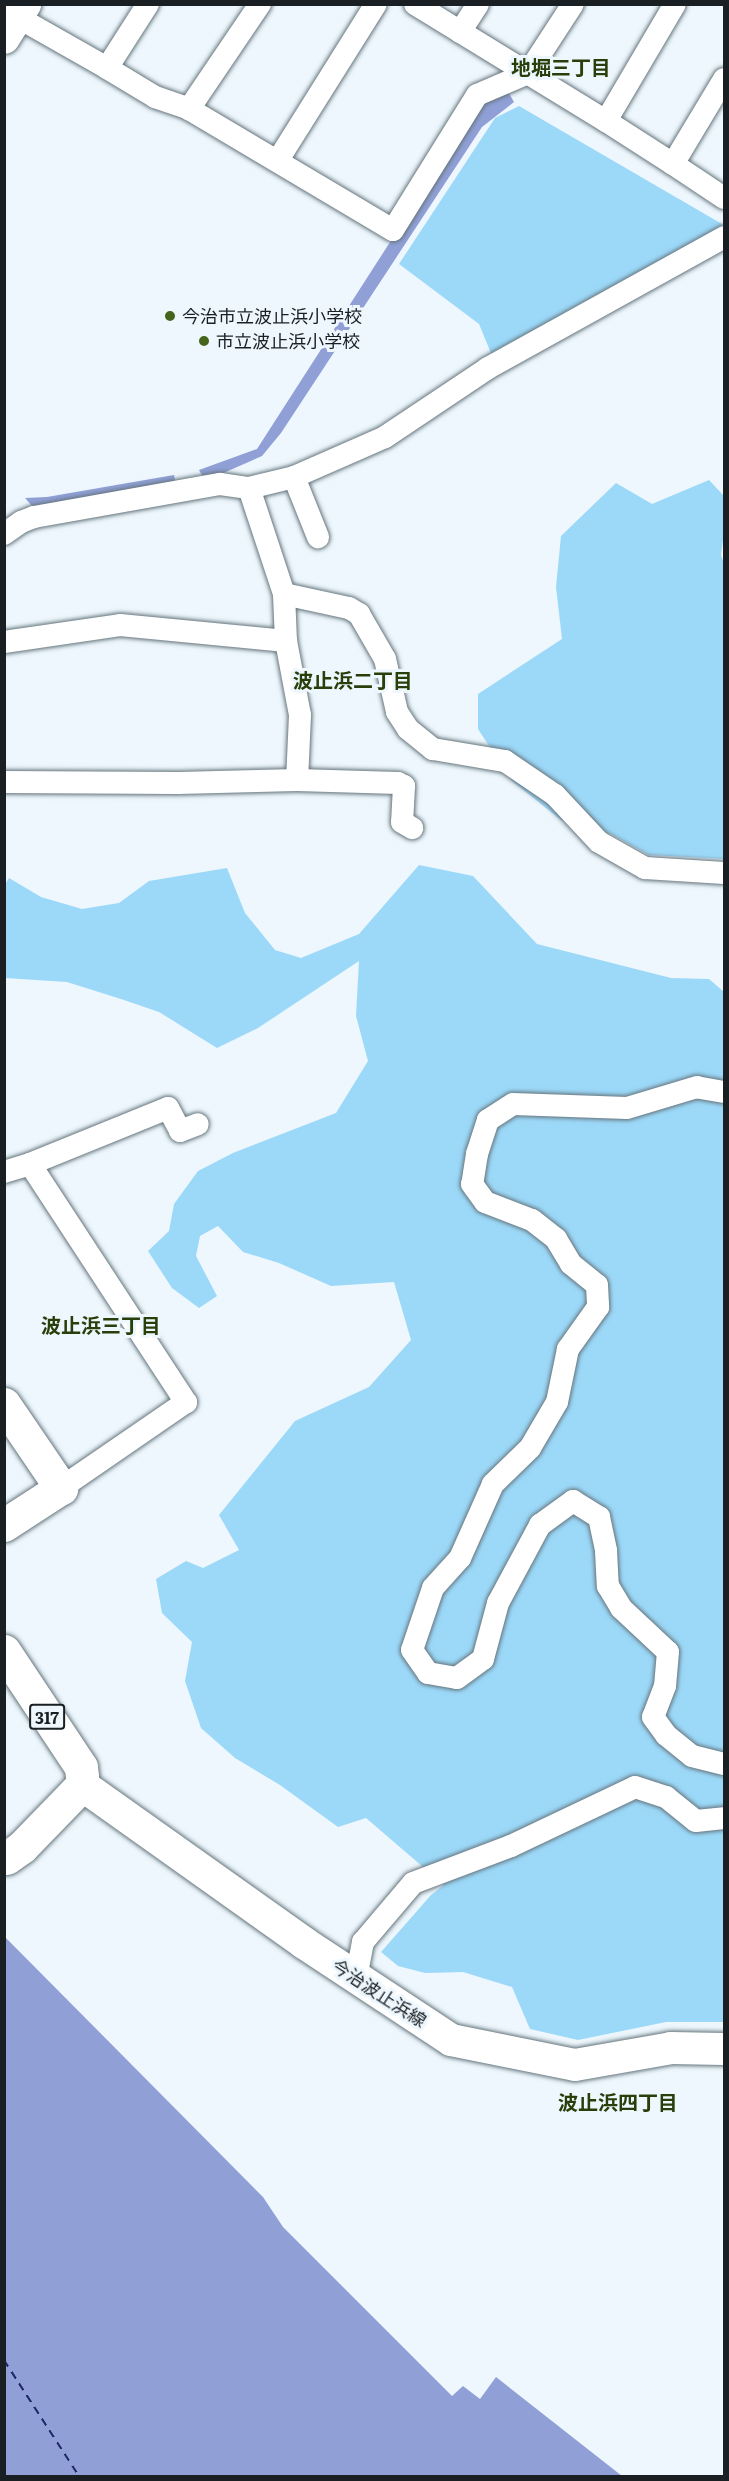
<!DOCTYPE html>
<meta charset="utf-8">
<style>
body{margin:0}
#map{position:relative;width:729px;height:2481px;overflow:hidden;background:#edf7fd;font-family:Literata,"Noto Sans JP",serif}
div>[style]{position:absolute}
.green>*{inset:0;background:#9cd9f9}
.water>*{inset:0;background:#90a0d7}
.ferry>*{height:1.5px;margin-top:-0.75px;transform-origin:0;background:repeating-linear-gradient(90deg,#1d2666 0 8px,transparent 0 14px)}
.roads{filter:drop-shadow(0 0 2px #66757d) drop-shadow(0 0 2px #66757d)}
.street>*{height:22px;margin:-11px;padding:0 11px;transform-origin:11px;border-radius:11px;background:#fff}
.secondary>*{height:32px;margin:-16px;padding:0 16px;transform-origin:16px;border-radius:16px;background:#fff}
.highway>*{height:33px;margin:-16.5px;padding:0 16.5px;transform-origin:16.5px;border-radius:16.5px;background:#fff}
.dots>*{width:16px;height:16px;translate:-50% -50%;box-sizing:border-box;border:3px solid #edf7fd;border-radius:50%}
span{translate:-50% -50%;white-space:nowrap;text-align:center;line-height:1.15;-webkit-text-stroke:6px #edf7fd;paint-order:stroke}
.shield-label span{padding:2px 4px;background:#edf7fd;border:2px solid;border-radius:4px;-webkit-text-stroke-width:0}
.shield-label{font-size:16px;color:#191f23;font-weight:700}
.poi-label{font-size:18px;color:#191f23}
.left{translate:0 -50%;text-align:left}
.street-label{font-size:18px;color:#191f23}
.neighbourhood-label{font-size:20px;color:#293f0b;font-weight:700}
.frame{position:absolute;inset:0;border:6px solid #191f23;pointer-events:none}
</style>
<div id="map">
<div class="green">
<i style="clip-path:polygon(519px 106px,722px 224px,724px 230px,493px 358px,479px 324px,399px 264px,495px 118px)"></i>
<i style="clip-path:polygon(709px 480px,724px 496px,724px 533px,721px 555px,724px 564px,724px 859px,649px 855px,611px 834px,561px 820px,512px 781px,478px 729px,478px 694px,562px 639px,556px 587px,561px 536px,616px 483px,652px 504px)"></i>
<i style="clip-path:polygon(419px 865px,473px 876px,537px 944px,671px 978px,709px 979px,724px 992px,724px 2022px,666px 2022px,578px 2040px,530px 2029px,512px 1987px,463px 1972px,425px 1973px,398px 1966px,381px 1952px,431px 1895px,444px 1885px,366px 1818px,338px 1827px,280px 1785px,235px 1758px,201px 1728px,185px 1681px,192px 1642px,162px 1613px,156px 1579px,186px 1561px,203px 1568px,239px 1550px,219px 1515px,295px 1421px,369px 1387px,411px 1340px,394px 1282px,331px 1286px,279px 1263px,243px 1252px,218px 1226px,200px 1236px,196px 1256px,217px 1296px,199px 1308px,172px 1288px,148px 1251px,169px 1231px,174px 1204px,198px 1171px,233px 1153px,336px 1113px,368px 1061px,356px 1016px,359px 961px,258px 1028px,217px 1048px,159px 1012px,121px 999px,67px 982px,5px 978px,4px 886px,9px 878px,41px 897px,82px 909px,119px 903px,149px 881px,227px 868px,245px 913px,275px 950px,301px 958px,359px 934px)"></i>
</div>
<div class="water">
<i style="clip-path:polygon(507px 90px,514px 102px,482px 127px,281px 433px,262px 456px,205px 481px,199px 470px,257px 449px,464px 127px,484px 99px)"></i>
<i style="clip-path:polygon(174px 475px,176px 485px,32px 506px,25px 498px,47px 497px)"></i>
<i style="clip-path:polygon(4px 1936px,263px 2197px,283px 2227px,452px 2396px,463px 2386px,480px 2399px,496px 2377px,622px 2476px,5px 2476px)"></i>
</div>
<div class="ferry">
<i style="left:4px;top:2360px;width:138px;rotate:57.1deg"></i>
</div>
<div class="roads">
<div class="street">
<i style="left:260px;top:4px;width:127px;rotate:124.1deg"></i>
<i style="left:189px;top:109px;width:237px;rotate:30.7deg"></i>
<i style="left:393px;top:230px;width:159px;rotate:-58.1deg"></i>
<i style="left:477px;top:95px;width:56px;rotate:-23.3deg"></i>
<i style="left:528px;top:73px;width:82px;rotate:-56.9deg"></i>
<i style="left:415px;top:4px;width:224px;rotate:31.5deg"></i>
<i style="left:606px;top:121px;width:136px;rotate:-59.5deg"></i>
<i style="left:5px;top:10px;width:117px;rotate:29.6deg"></i>
<i style="left:107px;top:68px;width:76px;rotate:-57.4deg"></i>
<i style="left:460px;top:32px;width:33px;rotate:-57deg"></i>
<i style="left:107px;top:68px;width:56px;rotate:31.1deg"></i>
<i style="left:155px;top:97px;width:36px;rotate:19deg"></i>
<i style="left:606px;top:121px;width:80px;rotate:32.7deg"></i>
<i style="left:673px;top:164px;width:99px;rotate:-59deg"></i>
<i style="left:278px;top:160px;width:184px;rotate:-57.9deg"></i>
<i style="left:673px;top:164px;width:61px;rotate:33.7deg"></i>
<i style="left:294px;top:477px;width:65px;rotate:68.2deg"></i>
<i style="left:249px;top:488px;width:112px;rotate:71.7deg"></i>
<i style="left:284px;top:594px;width:47px;rotate:87.6deg"></i>
<i style="left:286px;top:641px;width:75px;rotate:79.3deg"></i>
<i style="left:300px;top:715px;width:65px;rotate:92.6deg"></i>
<i style="left:4px;top:534px;width:21px;rotate:-35deg"></i>
<i style="left:21px;top:522px;width:14px;rotate:-21deg"></i>
<i style="left:34px;top:517px;width:189px;rotate:-10.1deg"></i>
<i style="left:220px;top:484px;width:29px;rotate:8deg"></i>
<i style="left:249px;top:488px;width:46px;rotate:-13.7deg"></i>
<i style="left:294px;top:477px;width:99px;rotate:-23.7deg"></i>
<i style="left:385px;top:437px;width:124px;rotate:-33.8deg"></i>
<i style="left:488px;top:368px;width:270px;rotate:-29deg"></i>
<i style="left:284px;top:594px;width:66px;rotate:12.2deg"></i>
<i style="left:349px;top:608px;width:12px;rotate:31deg"></i>
<i style="left:359px;top:614px;width:52px;rotate:60deg"></i>
<i style="left:385px;top:659px;width:54px;rotate:77.2deg"></i>
<i style="left:397px;top:712px;width:20px;rotate:57deg"></i>
<i style="left:408px;top:729px;width:32px;rotate:39deg"></i>
<i style="left:433px;top:749px;width:73px;rotate:9.5deg"></i>
<i style="left:505px;top:761px;width:60px;rotate:34.2deg"></i>
<i style="left:555px;top:795px;width:64px;rotate:46.9deg"></i>
<i style="left:599px;top:842px;width:53px;rotate:29.5deg"></i>
<i style="left:645px;top:868px;width:79px;rotate:3.6deg"></i>
<i style="left:4px;top:642px;width:117px;rotate:-8.3deg"></i>
<i style="left:120px;top:625px;width:167px;rotate:5.5deg"></i>
<i style="left:4px;top:782px;width:174px;rotate:0.3deg"></i>
<i style="left:178px;top:783px;width:119px;rotate:-1.4deg"></i>
<i style="left:297px;top:780px;width:101px;rotate:1.7deg"></i>
<i style="left:398px;top:783px;width:7px;rotate:27deg"></i>
<i style="left:404px;top:786px;width:36px;rotate:93deg"></i>
<i style="left:402px;top:822px;width:12px;rotate:31deg"></i>
<i style="left:724px;top:1092px;width:27px;rotate:-170deg"></i>
<i style="left:697px;top:1087px;width:73px;rotate:163.3deg"></i>
<i style="left:627px;top:1108px;width:114px;rotate:-178deg"></i>
<i style="left:513px;top:1104px;width:30px;rotate:147deg"></i>
<i style="left:488px;top:1120px;width:36px;rotate:108deg"></i>
<i style="left:477px;top:1154px;width:30px;rotate:99deg"></i>
<i style="left:472px;top:1184px;width:22px;rotate:54deg"></i>
<i style="left:485px;top:1202px;width:50px;rotate:21deg"></i>
<i style="left:532px;top:1220px;width:31px;rotate:38deg"></i>
<i style="left:556px;top:1239px;width:29px;rotate:59deg"></i>
<i style="left:571px;top:1264px;width:33px;rotate:39deg"></i>
<i style="left:597px;top:1285px;width:22px;rotate:87deg"></i>
<i style="left:598px;top:1307px;width:52px;rotate:125.5deg"></i>
<i style="left:568px;top:1349px;width:54px;rotate:101.7deg"></i>
<i style="left:557px;top:1402px;width:53px;rotate:120.4deg"></i>
<i style="left:530px;top:1448px;width:52px;rotate:135.8deg"></i>
<i style="left:493px;top:1484px;width:81px;rotate:114deg"></i>
<i style="left:460px;top:1558px;width:40px;rotate:132deg"></i>
<i style="left:433px;top:1588px;width:65px;rotate:108.7deg"></i>
<i style="left:412px;top:1650px;width:28px;rotate:55deg"></i>
<i style="left:428px;top:1673px;width:29px;rotate:10deg"></i>
<i style="left:457px;top:1678px;width:32px;rotate:-36deg"></i>
<i style="left:483px;top:1659px;width:58px;rotate:-75deg"></i>
<i style="left:498px;top:1603px;width:89px;rotate:-61.7deg"></i>
<i style="left:540px;top:1525px;width:41px;rotate:-36deg"></i>
<i style="left:573px;top:1501px;width:31px;rotate:32deg"></i>
<i style="left:599px;top:1517px;width:35px;rotate:78deg"></i>
<i style="left:606px;top:1551px;width:35px;rotate:87deg"></i>
<i style="left:608px;top:1586px;width:26px;rotate:59deg"></i>
<i style="left:621px;top:1608px;width:64px;rotate:43.1deg"></i>
<i style="left:668px;top:1652px;width:34px;rotate:95deg"></i>
<i style="left:665px;top:1686px;width:33px;rotate:111deg"></i>
<i style="left:653px;top:1717px;width:22px;rotate:54deg"></i>
<i style="left:666px;top:1735px;width:33px;rotate:39deg"></i>
<i style="left:692px;top:1756px;width:33px;rotate:14deg"></i>
<i style="left:30px;top:1164px;width:149px;rotate:-22.1deg"></i>
<i style="left:168px;top:1108px;width:26px;rotate:62deg"></i>
<i style="left:180px;top:1131px;width:19px;rotate:-21deg"></i>
<i style="left:4px;top:1172px;width:27px;rotate:-17deg"></i>
<i style="left:30px;top:1164px;width:285px;rotate:56.8deg"></i>
<i style="left:186px;top:1402px;width:152px;rotate:145.5deg"></i>
<i style="left:356px;top:1978px;width:37px;rotate:-79deg"></i>
<i style="left:363px;top:1942px;width:77px;rotate:-49.7deg"></i>
<i style="left:413px;top:1883px;width:105px;rotate:-20.7deg"></i>
<i style="left:511px;top:1846px;width:137px;rotate:-25.4deg"></i>
<i style="left:635px;top:1787px;width:33px;rotate:18deg"></i>
<i style="left:666px;top:1797px;width:38px;rotate:39deg"></i>
<i style="left:696px;top:1821px;width:28px;rotate:-6deg"></i>
</div>
<div class="secondary">
<i style="left:4px;top:38px;width:40px;rotate:-58deg"></i>
<i style="left:82px;top:1785px;width:272px;rotate:35.4deg"></i>
<i style="left:304px;top:1943px;width:176px;rotate:33.4deg"></i>
<i style="left:451px;top:2040px;width:126px;rotate:11.4deg"></i>
<i style="left:575px;top:2065px;width:97px;rotate:-10deg"></i>
<i style="left:671px;top:2048px;width:53px;rotate:1.1deg"></i>
</div>
<div class="highway">
<i style="left:4px;top:1404px;width:102px;rotate:55.8deg"></i>
<i style="left:61px;top:1488px;width:68px;rotate:147deg"></i>
<i style="left:4px;top:1651px;width:139px;rotate:56.4deg"></i>
<i style="left:81px;top:1767px;width:10px;rotate:84deg"></i>
<i style="left:82px;top:1777px;width:8px;rotate:90deg"></i>
<i style="left:82px;top:1785px;width:86px;rotate:134.1deg"></i>
<i style="left:22px;top:1847px;width:19px;rotate:145deg"></i>
</div>
</div>
<div class="dots">
<i style="left:170px;top:316px;background:#45651a"></i>
<i style="left:204px;top:341px;background:#45651a"></i>
</div>
<div class="shield-label">
<span style="left:47px;top:1717px">317</span>
</div>
<div class="poi-label">
<span class="left" style="left:182px;top:316px">今治市立波止浜小学校</span>
<span class="left" style="left:216px;top:341px">市立波止浜小学校</span>
</div>
<div class="street-label">
<span style="left:379px;top:1993px;rotate:33deg">今治波止浜線</span>
</div>
<div class="neighbourhood-label">
<span style="left:561px;top:66px">地堀三丁目</span>
<span style="left:353px;top:679px">波止浜二丁目</span>
<span style="left:101px;top:1324px">波止浜三丁目</span>
<span style="left:618px;top:2101px">波止浜四丁目</span>
</div>
<div class="frame"></div>
</div>
